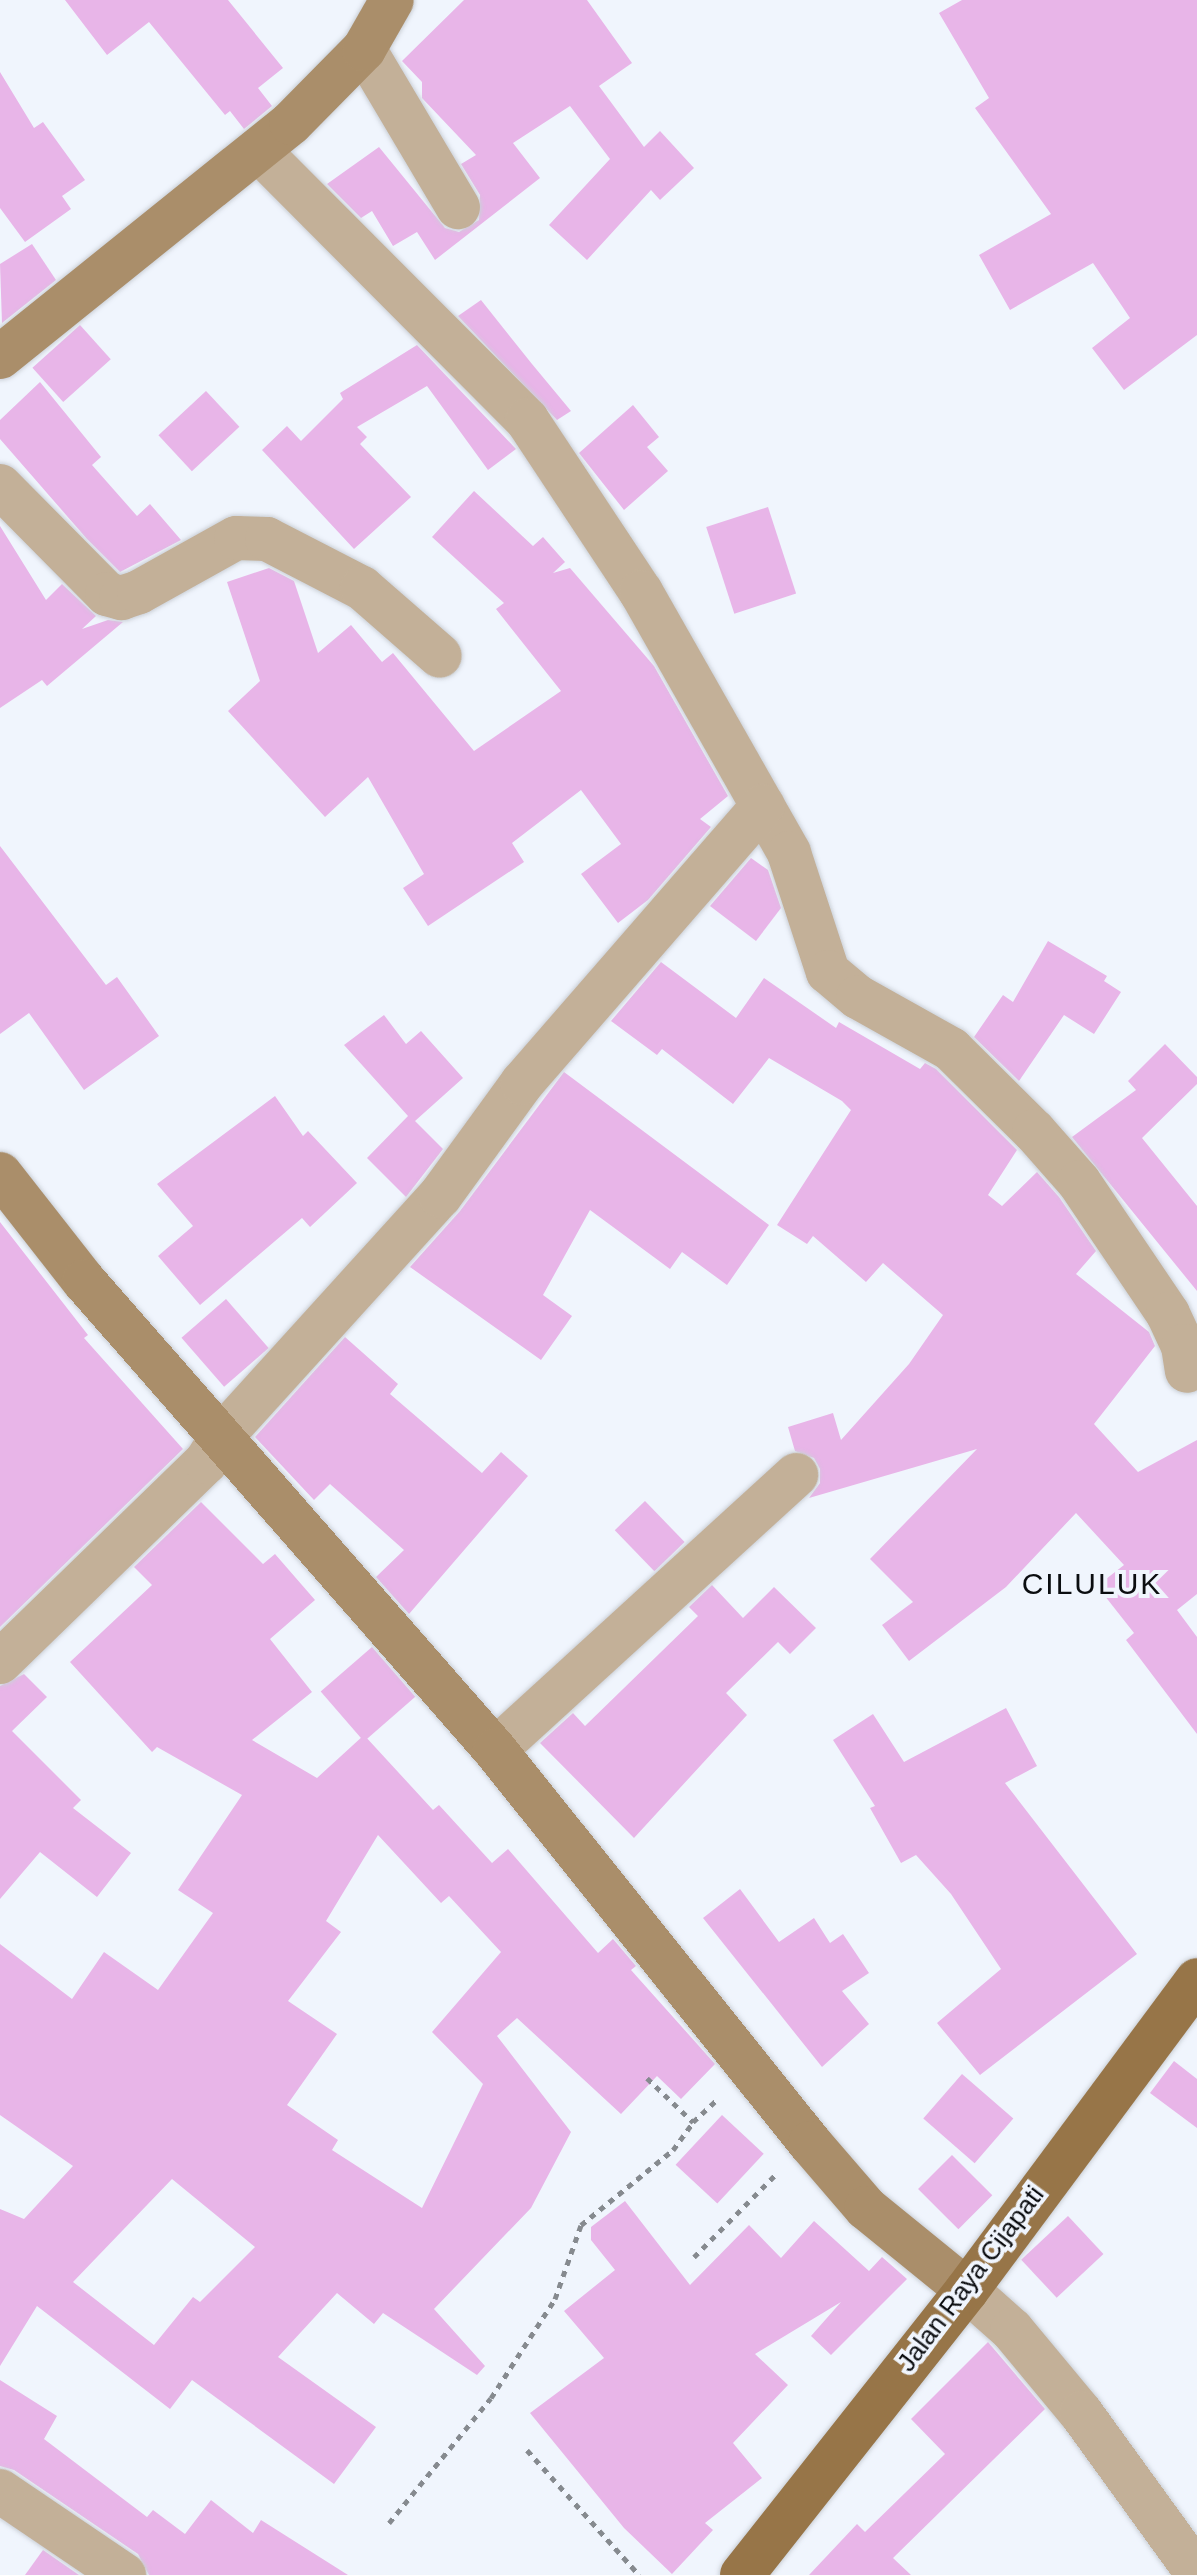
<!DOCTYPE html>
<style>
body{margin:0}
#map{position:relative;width:1197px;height:2575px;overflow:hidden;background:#f0f5fd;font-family:Helvetica,sans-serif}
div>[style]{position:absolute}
.building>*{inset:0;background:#e8b5e8;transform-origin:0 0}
.path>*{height:5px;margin-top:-2.5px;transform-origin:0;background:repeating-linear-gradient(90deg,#868a8f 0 6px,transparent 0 12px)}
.roads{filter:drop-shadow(0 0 2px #cbd0d7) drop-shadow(0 0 2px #cbd0d7)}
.street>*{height:44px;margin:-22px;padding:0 22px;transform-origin:22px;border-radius:22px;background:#c3b098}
.secondary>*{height:44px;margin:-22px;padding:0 22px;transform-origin:22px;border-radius:22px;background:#aa8e6a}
.primary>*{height:44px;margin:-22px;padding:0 22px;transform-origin:22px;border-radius:22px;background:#977548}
span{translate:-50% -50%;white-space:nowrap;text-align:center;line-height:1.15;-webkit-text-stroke:8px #f0f5fd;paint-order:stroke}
.street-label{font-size:26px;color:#0b0d10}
.quarter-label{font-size:30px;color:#0b0d10;letter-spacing:2px}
</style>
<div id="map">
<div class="building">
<i style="clip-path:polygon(65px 0,228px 0,283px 68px,258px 88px,272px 106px,244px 129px,230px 111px,225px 115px,149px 22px,107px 55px)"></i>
<i style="clip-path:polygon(464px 0,587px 0,632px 63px,599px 86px,644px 147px,660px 131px,694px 168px,660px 200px,651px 190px,587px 260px,549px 225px,610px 159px,570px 106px,513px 143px,540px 178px,435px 260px,417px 232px,393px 246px,372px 211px,361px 218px,327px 184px,379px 147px,445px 228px,459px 232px,479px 220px,480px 195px,461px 164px,476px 155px,422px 98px,422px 82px,402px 61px)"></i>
<i style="clip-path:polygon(962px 0,1197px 0,1197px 335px,1124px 390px,1092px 348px,1130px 318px,1093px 263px,1010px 310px,979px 255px,1051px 214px,975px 108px,989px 98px,939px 13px)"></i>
<i style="clip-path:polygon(0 72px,34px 128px,43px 122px,85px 180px,62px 196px,71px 209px,25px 242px,0 208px)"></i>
<i style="clip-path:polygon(32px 244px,56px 280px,2px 323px,0 264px)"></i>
<i style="clip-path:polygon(481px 300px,532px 364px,571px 411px,557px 420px,458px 316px)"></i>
<i style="left:80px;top:325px;width:46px;height:64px;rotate:48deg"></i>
<i style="clip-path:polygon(417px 345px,516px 449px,488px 470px,427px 386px,357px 427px,367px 437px,360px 444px,411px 497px,354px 549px,262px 450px,287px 426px,301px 441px,343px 399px,340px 393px)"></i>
<i style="clip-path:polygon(40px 382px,101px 457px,92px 465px,137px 516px,150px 504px,181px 540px,120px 572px,87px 539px,0 439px,0 420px)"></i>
<i style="left:206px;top:391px;width:49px;height:65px;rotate:47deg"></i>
<i style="clip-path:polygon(633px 405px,659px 437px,647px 447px,668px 471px,624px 510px,579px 453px)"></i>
<i style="clip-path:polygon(474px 491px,533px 546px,543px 537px,565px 562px,553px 573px,570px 568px,654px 666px,728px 796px,700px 819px,711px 827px,648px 900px,618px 923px,581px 874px,621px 844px,581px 790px,512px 843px,524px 862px,428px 926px,403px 888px,424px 874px,368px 777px,325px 817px,228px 711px,260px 681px,227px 582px,269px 568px,294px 581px,318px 653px,351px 625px,382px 662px,393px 653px,474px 751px,561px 691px,496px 609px,504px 603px,432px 537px)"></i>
<i style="left:768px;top:507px;width:91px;height:65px;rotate:72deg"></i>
<i style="clip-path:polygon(0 526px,46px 600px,62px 584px,96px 616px,82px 629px,108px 620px,123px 622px,47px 686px,42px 680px,0 708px)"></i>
<i style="clip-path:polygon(0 846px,106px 985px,117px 977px,159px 1036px,84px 1090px,29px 1013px,0 1034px)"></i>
<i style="clip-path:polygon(751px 858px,768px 870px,781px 908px,756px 941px,710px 906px)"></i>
<i style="clip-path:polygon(1048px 941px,1107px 976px,1104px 981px,1121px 992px,1094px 1034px,1064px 1015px,1019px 1081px,974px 1037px,1003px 995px,1013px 1002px)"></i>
<i style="clip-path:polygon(661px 962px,736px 1018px,764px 978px,836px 1028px,839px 1022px,920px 1069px,925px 1063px,936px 1069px,1017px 1150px,988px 1195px,1002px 1206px,1037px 1172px,1059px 1197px,1096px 1251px,1076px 1274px,1149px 1332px,1155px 1346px,1094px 1424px,1138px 1472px,1197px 1440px,1197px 1594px,1177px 1610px,1197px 1637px,1197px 1734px,1126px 1640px,1134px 1633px,1097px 1586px,1124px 1565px,1076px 1513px,1006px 1587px,909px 1661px,882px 1625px,913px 1602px,870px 1559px,977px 1449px,809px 1498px,820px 1483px,820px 1469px,814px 1458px,795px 1451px,788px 1427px,833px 1413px,841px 1440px,909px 1364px,943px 1315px,883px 1263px,866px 1282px,813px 1236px,807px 1244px,777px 1225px,851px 1110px,842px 1101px,769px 1058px,733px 1104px,662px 1049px,657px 1055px,611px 1021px)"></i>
<i style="clip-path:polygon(384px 1015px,406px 1044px,421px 1031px,463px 1078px,415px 1121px,443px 1149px,406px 1197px,367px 1158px,408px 1116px,344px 1045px)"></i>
<i style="clip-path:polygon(1165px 1044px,1197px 1077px,1197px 1084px,1142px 1138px,1197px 1206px,1197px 1291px,1072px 1137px,1136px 1090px,1128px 1081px)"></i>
<i style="clip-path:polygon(564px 1072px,769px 1225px,727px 1285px,682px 1252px,670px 1269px,590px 1210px,543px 1295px,572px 1316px,541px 1360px,410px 1267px,460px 1211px)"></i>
<i style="clip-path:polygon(275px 1096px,303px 1136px,308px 1131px,357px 1183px,310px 1227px,302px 1218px,200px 1305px,158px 1256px,193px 1226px,157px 1184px)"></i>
<i style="clip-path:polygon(0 1222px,88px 1335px,84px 1338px,183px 1449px,0 1627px)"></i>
<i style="left:226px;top:1299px;width:65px;height:59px;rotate:49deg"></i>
<i style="clip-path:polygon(345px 1337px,398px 1384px,390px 1394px,482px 1473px,501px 1452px,528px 1476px,409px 1614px,376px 1577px,404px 1550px,330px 1484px,314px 1500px,255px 1437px)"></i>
<i style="left:645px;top:1501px;width:57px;height:42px;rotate:46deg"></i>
<i style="clip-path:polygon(evenodd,201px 1502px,263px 1564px,275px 1554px,315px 1600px,270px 1639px,312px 1692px,252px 1740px,317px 1778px,364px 1735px,433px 1810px,439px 1805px,492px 1863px,508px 1849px,598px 1953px,613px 1939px,636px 1966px,631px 1970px,715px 2064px,681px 2099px,657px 2076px,621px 2114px,517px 2018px,497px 2036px,571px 2132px,531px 2208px,434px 2309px,485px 2366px,477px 2375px,383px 2313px,374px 2324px,337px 2293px,278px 2357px,376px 2427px,334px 2484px,192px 2380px,170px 2409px,37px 2306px,0 2366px,0 2209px,24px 2219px,73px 2166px,0 2115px,0 1944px,72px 1999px,104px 1952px,158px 1990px,213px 1913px,178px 1890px,242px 1795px,157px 1747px,152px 1752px,70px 1662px,152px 1585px,134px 1567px,201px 1502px,378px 1835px,441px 1903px,449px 1896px,501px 1952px,432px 2032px,483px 2084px,422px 2208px,332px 2150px,338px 2140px,287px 2105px,337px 2034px,288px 2001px,341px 1932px,326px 1921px,378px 1835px,201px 1502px,172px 2179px,255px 2247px,200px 2302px,193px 2297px,154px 2345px,73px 2282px,172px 2179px)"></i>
<i style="clip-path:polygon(712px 1585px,743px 1618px,774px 1587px,816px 1628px,790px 1654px,778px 1642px,726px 1693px,747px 1715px,634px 1838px,540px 1743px,573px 1713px,585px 1726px,698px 1616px,689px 1607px)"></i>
<i style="left:372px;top:1647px;width:66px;height:68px;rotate:49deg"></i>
<i style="clip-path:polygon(24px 1674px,47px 1697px,12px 1731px,81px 1800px,73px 1808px,131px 1853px,97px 1897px,40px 1852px,0 1899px,0 1686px)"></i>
<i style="clip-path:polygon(1006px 1708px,1037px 1766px,1005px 1783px,1137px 1954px,980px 2075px,937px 2023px,1001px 1969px,951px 1894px,916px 1855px,901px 1863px,870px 1808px,875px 1806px,833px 1740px,873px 1714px,904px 1762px)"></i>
<i style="clip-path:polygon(740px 1889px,779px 1942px,814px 1918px,830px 1943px,843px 1934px,869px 1973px,842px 1991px,869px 2024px,822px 2067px,703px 1918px)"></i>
<i style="clip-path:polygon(1174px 2061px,1197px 2079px,1197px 2128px,1150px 2093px)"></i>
<i style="left:962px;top:2074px;width:68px;height:59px;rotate:41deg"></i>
<i style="left:722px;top:2115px;width:57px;height:68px;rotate:43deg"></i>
<i style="left:952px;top:2155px;width:57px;height:48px;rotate:45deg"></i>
<i style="clip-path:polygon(625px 2201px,690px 2285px,749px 2225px,781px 2258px,814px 2221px,869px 2271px,882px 2257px,907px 2279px,831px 2355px,811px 2336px,841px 2302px,755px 2354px,788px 2385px,733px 2443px,762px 2478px,705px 2523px,713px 2530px,672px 2574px,624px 2528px,530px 2413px,604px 2358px,564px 2311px,615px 2270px,591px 2240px,591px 2227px)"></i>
<i style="left:1068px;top:2216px;width:52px;height:64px;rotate:47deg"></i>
<i style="clip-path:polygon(988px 2342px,1045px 2409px,893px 2558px,911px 2575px,809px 2575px,857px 2524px,865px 2532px,945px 2454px,911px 2419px)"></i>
<i style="clip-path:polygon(0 2380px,57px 2416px,44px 2439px,147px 2517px,153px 2510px,185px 2534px,211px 2500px,253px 2533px,261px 2520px,348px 2575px,149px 2575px,138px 2554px,14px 2470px,0 2466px)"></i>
<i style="clip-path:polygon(43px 2550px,79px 2575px,25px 2575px)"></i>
</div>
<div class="path">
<i style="left:647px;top:2078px;width:64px;rotate:43.7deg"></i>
<i style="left:693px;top:2122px;width:35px;rotate:-43deg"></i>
<i style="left:694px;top:2257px;width:118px;rotate:-45.3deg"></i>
<i style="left:527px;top:2450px;width:168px;rotate:48.1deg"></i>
<i style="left:389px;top:2523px;width:161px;rotate:-50.8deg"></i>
<i style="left:491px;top:2398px;width:118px;rotate:-57.1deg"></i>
<i style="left:555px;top:2299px;width:78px;rotate:-70.6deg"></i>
<i style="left:581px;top:2225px;width:119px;rotate:-39.2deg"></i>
<i style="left:673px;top:2150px;width:34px;rotate:-54deg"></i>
</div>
<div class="roads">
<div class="street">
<i style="left:364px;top:49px;width:184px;rotate:59.3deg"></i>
<i style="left:258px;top:150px;width:381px;rotate:45.1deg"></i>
<i style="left:527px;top:420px;width:206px;rotate:56.5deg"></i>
<i style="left:641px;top:592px;width:300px;rotate:60.4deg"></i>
<i style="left:789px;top:853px;width:125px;rotate:71.9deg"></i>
<i style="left:828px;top:972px;width:39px;rotate:40deg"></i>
<i style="left:858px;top:997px;width:107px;rotate:29.2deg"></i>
<i style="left:951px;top:1049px;width:117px;rotate:44.7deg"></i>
<i style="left:1034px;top:1131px;width:68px;rotate:48.6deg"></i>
<i style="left:1079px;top:1182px;width:159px;rotate:56deg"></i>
<i style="left:1168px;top:1314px;width:35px;rotate:65deg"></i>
<i style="left:1183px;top:1346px;width:25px;rotate:81deg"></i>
<i style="left:0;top:486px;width:152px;rotate:45.3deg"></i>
<i style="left:107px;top:594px;width:15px;rotate:16deg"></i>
<i style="left:121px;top:598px;width:19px;rotate:-18deg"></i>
<i style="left:139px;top:592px;width:111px;rotate:-29.1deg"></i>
<i style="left:236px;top:538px;width:31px;rotate:2deg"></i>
<i style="left:267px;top:539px;width:107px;rotate:27.3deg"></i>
<i style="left:362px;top:588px;width:103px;rotate:41.1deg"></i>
<i style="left:0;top:1662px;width:287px;rotate:-44.2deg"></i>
<i style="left:206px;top:1462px;width:31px;rotate:-58deg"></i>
<i style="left:222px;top:1436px;width:324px;rotate:-47.8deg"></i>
<i style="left:440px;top:1196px;width:140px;rotate:-54deg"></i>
<i style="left:522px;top:1083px;width:367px;rotate:-49deg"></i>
<i style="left:495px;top:1750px;width:408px;rotate:-42.4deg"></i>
<i style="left:967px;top:2290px;width:60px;rotate:41.6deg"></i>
<i style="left:1012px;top:2330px;width:108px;rotate:50.3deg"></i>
<i style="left:1081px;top:2413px;width:198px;rotate:54.1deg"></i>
<i style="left:0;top:2491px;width:150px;rotate:34.1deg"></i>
</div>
<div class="secondary">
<i style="left:0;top:357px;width:373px;rotate:-38.8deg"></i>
<i style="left:291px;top:123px;width:104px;rotate:-45.4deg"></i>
<i style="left:364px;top:49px;width:56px;rotate:-60.3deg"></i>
<i style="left:0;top:1174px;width:136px;rotate:51.9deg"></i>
<i style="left:84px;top:1281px;width:624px;rotate:48.77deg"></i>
<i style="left:495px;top:1750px;width:504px;rotate:51.29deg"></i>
<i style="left:810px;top:2143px;width:86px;rotate:49.3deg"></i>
<i style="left:866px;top:2208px;width:130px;rotate:39.1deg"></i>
</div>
<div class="primary">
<i style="left:742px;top:2575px;width:363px;rotate:-51.7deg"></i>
<i style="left:967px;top:2290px;width:386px;rotate:-53.4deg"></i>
</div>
</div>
<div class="street-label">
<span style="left:971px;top:2279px;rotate:-53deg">Jalan Raya Cijapati</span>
</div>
<div class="quarter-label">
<span style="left:1092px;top:1584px">CILULUK</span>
</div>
</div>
